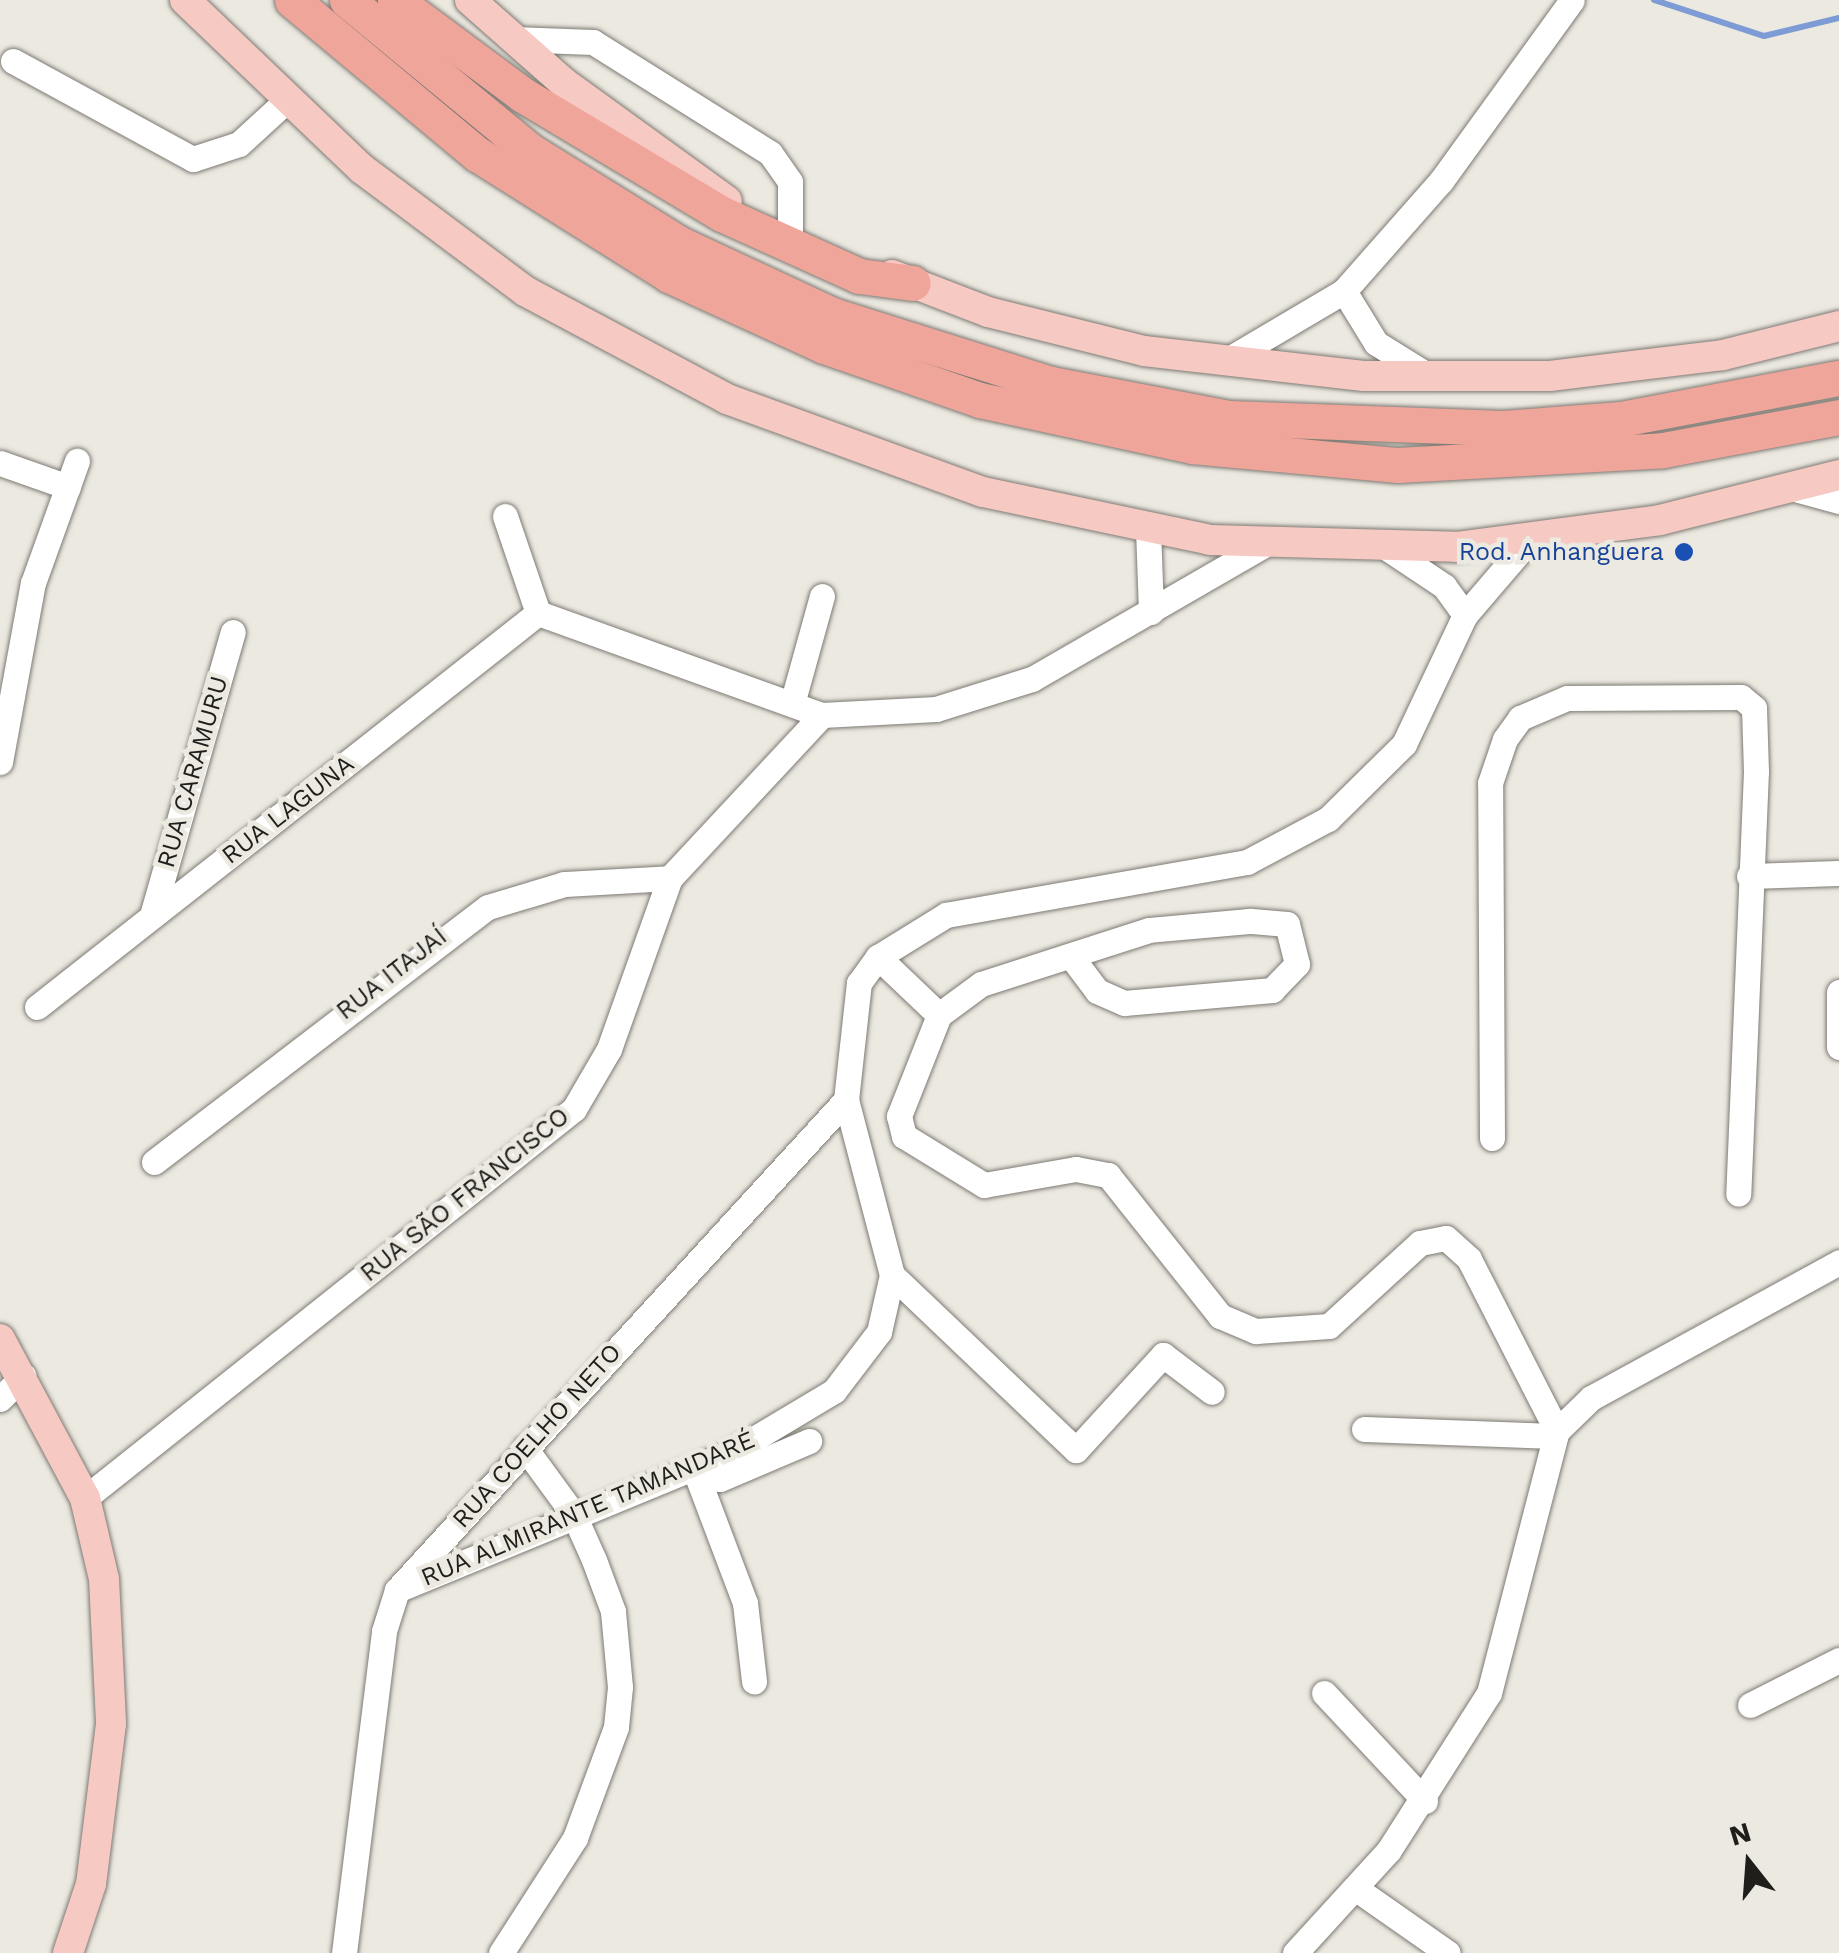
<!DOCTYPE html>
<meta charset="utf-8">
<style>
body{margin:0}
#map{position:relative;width:1839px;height:1953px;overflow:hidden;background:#ece9e1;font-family:"Work Sans",sans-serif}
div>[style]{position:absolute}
.stream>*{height:6px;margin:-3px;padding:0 3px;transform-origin:3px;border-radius:3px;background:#7d9bd4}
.roads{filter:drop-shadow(0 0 2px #7d7a73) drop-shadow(0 0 2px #7d7a73)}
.minor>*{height:25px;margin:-12.5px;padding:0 12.5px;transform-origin:12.5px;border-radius:12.5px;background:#fff}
.major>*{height:30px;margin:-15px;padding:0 15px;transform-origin:15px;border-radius:15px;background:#f6c9c3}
.highway>*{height:35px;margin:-17.5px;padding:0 17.5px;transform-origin:17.5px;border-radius:17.5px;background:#f0a59b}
.dots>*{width:28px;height:28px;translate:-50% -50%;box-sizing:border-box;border:5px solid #ece9e1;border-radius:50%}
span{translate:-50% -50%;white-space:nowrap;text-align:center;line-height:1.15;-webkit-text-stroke:9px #ece9e1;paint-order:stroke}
.transit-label{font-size:25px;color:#164399}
.right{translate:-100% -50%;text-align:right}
.street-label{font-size:25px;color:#1f1e1b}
.north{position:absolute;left:1699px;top:1813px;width:100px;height:100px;-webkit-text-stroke:8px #ece9e1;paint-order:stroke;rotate:343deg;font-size:28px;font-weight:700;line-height:40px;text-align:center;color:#1f1e1b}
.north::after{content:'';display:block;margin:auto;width:35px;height:45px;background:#1f1e1b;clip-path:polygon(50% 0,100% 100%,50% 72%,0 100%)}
</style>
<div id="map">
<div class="stream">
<i style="left:1654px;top:0;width:116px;rotate:18.1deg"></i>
<i style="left:1764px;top:36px;width:77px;rotate:-13.5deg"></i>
</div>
<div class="roads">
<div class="minor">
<i style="left:513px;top:39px;width:80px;rotate:2.1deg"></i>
<i style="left:593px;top:42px;width:209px;rotate:32.1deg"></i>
<i style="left:770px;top:153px;width:35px;rotate:55deg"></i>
<i style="left:790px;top:182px;width:51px;rotate:90deg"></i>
<i style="left:13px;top:61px;width:205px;rotate:28.6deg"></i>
<i style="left:193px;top:159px;width:48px;rotate:-18.1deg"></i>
<i style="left:239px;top:144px;width:64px;rotate:-42.5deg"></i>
<i style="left:1344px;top:291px;width:61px;rotate:58.4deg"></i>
<i style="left:1376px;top:343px;width:62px;rotate:31.9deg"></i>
<i style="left:1224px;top:362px;width:139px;rotate:-30.6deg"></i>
<i style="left:1344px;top:291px;width:147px;rotate:-48.6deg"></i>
<i style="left:1441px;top:181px;width:223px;rotate:-54.1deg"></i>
<i style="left:0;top:463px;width:72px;rotate:19.4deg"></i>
<i style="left:1795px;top:489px;width:46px;rotate:15.3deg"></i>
<i style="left:505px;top:516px;width:102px;rotate:71.2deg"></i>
<i style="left:538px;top:613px;width:302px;rotate:19.8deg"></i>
<i style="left:1148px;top:529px;width:83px;rotate:87.9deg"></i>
<i style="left:1387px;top:548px;width:69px;rotate:33.7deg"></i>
<i style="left:1444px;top:586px;width:36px;rotate:54deg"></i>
<i style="left:792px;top:704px;width:112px;rotate:-74.5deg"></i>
<i style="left:0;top:762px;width:182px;rotate:-79.6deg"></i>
<i style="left:33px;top:583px;width:130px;rotate:-70.2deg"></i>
<i style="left:1749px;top:876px;width:90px;rotate:-1.9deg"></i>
<i style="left:153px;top:912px;width:291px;rotate:-74.1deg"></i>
<i style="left:878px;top:957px;width:84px;rotate:43.6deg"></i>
<i style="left:1073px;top:959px;width:40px;rotate:53deg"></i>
<i style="left:1097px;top:991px;width:30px;rotate:24deg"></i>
<i style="left:1124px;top:1003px;width:149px;rotate:-5deg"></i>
<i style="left:1272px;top:990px;width:36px;rotate:-46deg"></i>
<i style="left:1297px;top:964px;width:41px;rotate:-104deg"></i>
<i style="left:1287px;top:924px;width:38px;rotate:-175deg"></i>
<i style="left:1249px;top:921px;width:100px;rotate:174.9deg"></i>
<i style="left:1149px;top:930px;width:176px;rotate:162.2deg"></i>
<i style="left:981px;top:984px;width:52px;rotate:143.6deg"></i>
<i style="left:939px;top:1015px;width:109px;rotate:111.6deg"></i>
<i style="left:899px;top:1116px;width:21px;rotate:76deg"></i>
<i style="left:904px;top:1136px;width:94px;rotate:31.5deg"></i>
<i style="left:984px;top:1185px;width:93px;rotate:-9.9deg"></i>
<i style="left:1076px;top:1169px;width:33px;rotate:11deg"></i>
<i style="left:1108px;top:1175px;width:180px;rotate:51.5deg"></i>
<i style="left:1220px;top:1316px;width:39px;rotate:23deg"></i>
<i style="left:1256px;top:1331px;width:73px;rotate:-3.9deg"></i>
<i style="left:1329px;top:1326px;width:123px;rotate:-42.4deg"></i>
<i style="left:1420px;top:1243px;width:26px;rotate:-11deg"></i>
<i style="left:1446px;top:1238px;width:31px;rotate:42deg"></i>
<i style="left:1469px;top:1259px;width:193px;rotate:62.9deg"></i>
<i style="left:1839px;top:992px;width:55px;rotate:90deg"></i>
<i style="left:37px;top:1007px;width:637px;rotate:-38.18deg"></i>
<i style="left:1492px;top:1138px;width:355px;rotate:-90.3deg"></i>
<i style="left:1490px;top:783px;width:46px;rotate:-71.2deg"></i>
<i style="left:1505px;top:739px;width:26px;rotate:-54deg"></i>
<i style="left:1520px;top:718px;width:51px;rotate:-23.1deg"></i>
<i style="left:1567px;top:698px;width:174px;rotate:-0.3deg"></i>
<i style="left:1741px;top:697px;width:17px;rotate:40deg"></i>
<i style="left:1754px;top:708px;width:63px;rotate:88.2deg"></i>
<i style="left:1756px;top:771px;width:423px;rotate:92.4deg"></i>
<i style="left:154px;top:1162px;width:420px;rotate:-37.4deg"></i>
<i style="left:488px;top:907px;width:79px;rotate:-16.8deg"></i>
<i style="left:564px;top:884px;width:106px;rotate:-3.2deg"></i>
<i style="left:892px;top:1275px;width:254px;rotate:43.6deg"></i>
<i style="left:1076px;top:1450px;width:129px;rotate:-47.5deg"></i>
<i style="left:1163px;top:1355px;width:61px;rotate:37.1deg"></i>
<i style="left:0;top:1399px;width:33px;rotate:-45deg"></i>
<i style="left:1364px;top:1429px;width:191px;rotate:2.1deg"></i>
<i style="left:694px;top:1468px;width:144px;rotate:69.3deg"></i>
<i style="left:745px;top:1603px;width:79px;rotate:83.4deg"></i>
<i style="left:694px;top:1468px;width:28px;rotate:23deg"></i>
<i style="left:720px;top:1479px;width:97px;rotate:-23.1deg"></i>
<i style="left:85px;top:1498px;width:625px;rotate:-38.5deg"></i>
<i style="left:574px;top:1109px;width:69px;rotate:-59.7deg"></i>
<i style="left:609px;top:1049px;width:182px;rotate:-70.4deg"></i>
<i style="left:670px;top:878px;width:223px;rotate:-47deg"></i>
<i style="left:822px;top:715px;width:114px;rotate:-3deg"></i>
<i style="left:936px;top:709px;width:101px;rotate:-17.4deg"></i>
<i style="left:1032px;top:679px;width:270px;rotate:-30deg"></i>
<i style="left:397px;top:1590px;width:362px;rotate:-22.4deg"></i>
<i style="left:732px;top:1452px;width:119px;rotate:-30.9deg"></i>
<i style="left:834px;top:1391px;width:74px;rotate:-52.7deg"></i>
<i style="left:879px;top:1332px;width:58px;rotate:-77.2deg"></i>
<i style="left:892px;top:1275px;width:181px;rotate:-104.7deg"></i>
<i style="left:846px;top:1100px;width:118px;rotate:-83.7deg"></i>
<i style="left:859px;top:983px;width:32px;rotate:-54deg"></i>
<i style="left:878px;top:957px;width:80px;rotate:-31.7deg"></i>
<i style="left:946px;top:915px;width:306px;rotate:-10deg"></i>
<i style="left:1247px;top:862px;width:92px;rotate:-28deg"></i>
<i style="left:1328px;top:819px;width:107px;rotate:-44.6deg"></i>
<i style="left:1404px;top:744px;width:143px;rotate:-64.7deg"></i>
<i style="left:1465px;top:615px;width:101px;rotate:-49.4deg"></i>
<i style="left:1324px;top:1693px;width:148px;rotate:46.9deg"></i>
<i style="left:1750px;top:1705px;width:100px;rotate:-26.8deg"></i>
<i style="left:1355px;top:1888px;width:113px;rotate:35deg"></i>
<i style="left:344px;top:1953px;width:324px;rotate:-82.9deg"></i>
<i style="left:384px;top:1631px;width:43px;rotate:-72.4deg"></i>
<i style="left:397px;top:1590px;width:665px;rotate:-47.5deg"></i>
<i style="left:501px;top:1953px;width:137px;rotate:-57.2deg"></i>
<i style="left:575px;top:1838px;width:118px;rotate:-69.7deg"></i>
<i style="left:616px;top:1727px;width:40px;rotate:-84.3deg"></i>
<i style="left:620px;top:1687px;width:76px;rotate:-95.3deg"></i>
<i style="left:613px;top:1611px;width:54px;rotate:-110.4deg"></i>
<i style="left:594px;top:1560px;width:49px;rotate:-114deg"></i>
<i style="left:574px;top:1515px;width:83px;rotate:-126.2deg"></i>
<i style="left:1295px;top:1953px;width:139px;rotate:-47.6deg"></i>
<i style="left:1389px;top:1850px;width:186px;rotate:-57.5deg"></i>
<i style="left:1489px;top:1693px;width:271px;rotate:-75.5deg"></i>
<i style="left:1557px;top:1431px;width:47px;rotate:-44.1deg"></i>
<i style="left:1591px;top:1398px;width:283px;rotate:-28.7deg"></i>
</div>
<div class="major">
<i style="left:185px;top:0;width:245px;rotate:43.7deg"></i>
<i style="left:362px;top:169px;width:204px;rotate:36.8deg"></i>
<i style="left:525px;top:291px;width:229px;rotate:28.1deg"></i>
<i style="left:727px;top:399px;width:272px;rotate:20deg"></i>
<i style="left:983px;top:492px;width:232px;rotate:11.9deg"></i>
<i style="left:1210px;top:540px;width:246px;rotate:1.6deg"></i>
<i style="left:1456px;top:547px;width:206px;rotate:-7.5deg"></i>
<i style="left:1660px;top:520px;width:185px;rotate:-14.1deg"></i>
<i style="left:470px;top:0;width:125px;rotate:41.4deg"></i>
<i style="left:564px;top:83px;width:201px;rotate:35.9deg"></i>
<i style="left:892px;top:275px;width:103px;rotate:21.1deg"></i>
<i style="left:988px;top:312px;width:161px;rotate:14deg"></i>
<i style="left:1144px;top:351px;width:221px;rotate:6.5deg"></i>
<i style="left:1364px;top:376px;width:186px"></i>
<i style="left:1550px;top:376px;width:174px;rotate:-6.9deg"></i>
<i style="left:1723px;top:355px;width:120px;rotate:-14deg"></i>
<i style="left:0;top:1339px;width:180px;rotate:61.9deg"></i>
<i style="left:85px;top:1498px;width:83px;rotate:76.8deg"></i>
<i style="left:104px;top:1579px;width:145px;rotate:87.2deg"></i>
<i style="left:111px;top:1724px;width:161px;rotate:97.1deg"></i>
<i style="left:91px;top:1884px;width:73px;rotate:108.4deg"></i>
</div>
<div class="highway">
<i style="left:292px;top:0;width:241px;rotate:39.8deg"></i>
<i style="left:477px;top:154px;width:227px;rotate:32.2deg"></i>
<i style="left:669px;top:275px;width:170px;rotate:24.6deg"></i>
<i style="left:824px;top:346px;width:165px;rotate:19.1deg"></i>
<i style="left:980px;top:400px;width:217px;rotate:12.2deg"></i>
<i style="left:1192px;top:446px;width:207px;rotate:5.3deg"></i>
<i style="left:1398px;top:465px;width:265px;rotate:-3.2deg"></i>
<i style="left:1663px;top:450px;width:179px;rotate:-10.6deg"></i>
<i style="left:347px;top:0;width:236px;rotate:39.5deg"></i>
<i style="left:529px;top:150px;width:178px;rotate:31.9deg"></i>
<i style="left:680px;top:244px;width:168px;rotate:25deg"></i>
<i style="left:832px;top:315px;width:230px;rotate:17.5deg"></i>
<i style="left:1051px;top:384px;width:182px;rotate:10.8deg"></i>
<i style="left:1230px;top:418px;width:273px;rotate:2.1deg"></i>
<i style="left:1503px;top:428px;width:118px;rotate:-4.4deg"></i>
<i style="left:1621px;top:419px;width:222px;rotate:-10.7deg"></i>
<i style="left:395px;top:0;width:159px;rotate:36.6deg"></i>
<i style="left:523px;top:95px;width:232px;rotate:30.9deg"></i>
<i style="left:722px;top:214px;width:150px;rotate:24.3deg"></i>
<i style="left:859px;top:276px;width:54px;rotate:7.4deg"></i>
</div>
</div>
<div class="dots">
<i style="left:1684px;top:552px;background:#1a4fb4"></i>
</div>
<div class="transit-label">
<span class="right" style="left:1664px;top:552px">Rod. Anhanguera</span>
</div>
<div class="street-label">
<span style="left:193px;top:772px;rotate:-74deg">RUA CARAMURU</span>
<span style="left:288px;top:810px;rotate:-38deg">RUA LAGUNA</span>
<span style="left:392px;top:974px;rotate:-38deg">RUA ITAJAÍ</span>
<span style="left:465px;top:1195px;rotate:-39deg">RUA SÃO FRANCISCO</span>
<span style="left:537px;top:1436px;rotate:-48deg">RUA COELHO NETO</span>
<span style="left:588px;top:1509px;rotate:-23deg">RUA ALMIRANTE TAMANDARÉ</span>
</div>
<div class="north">N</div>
</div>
